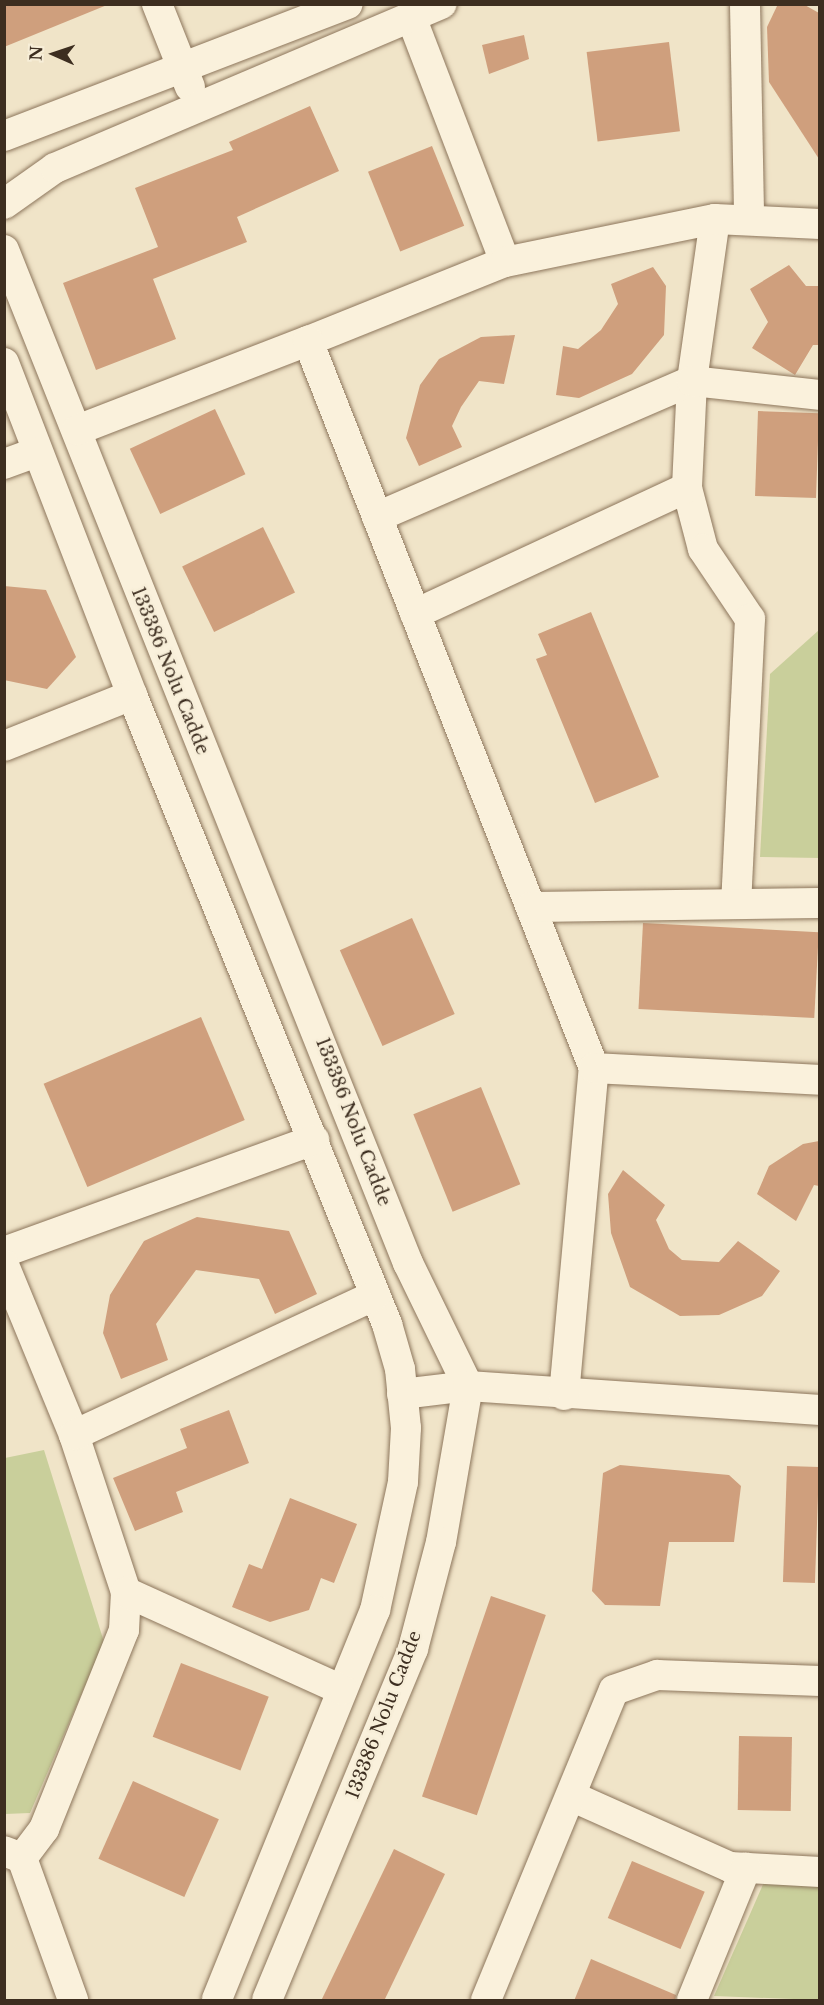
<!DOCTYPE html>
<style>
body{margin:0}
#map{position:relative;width:824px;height:2005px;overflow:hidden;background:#f0e4c8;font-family:"Libre Baskerville",serif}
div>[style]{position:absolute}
.green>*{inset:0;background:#c9cf9b}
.building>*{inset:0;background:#cf9f7d;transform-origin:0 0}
.roads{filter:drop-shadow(0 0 2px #8d765c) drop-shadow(0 0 2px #8d765c)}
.minor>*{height:30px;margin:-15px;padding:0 15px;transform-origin:15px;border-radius:15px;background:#faf1dc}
span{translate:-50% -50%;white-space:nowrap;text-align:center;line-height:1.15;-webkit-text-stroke:5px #f7eed8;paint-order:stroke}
.street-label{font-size:18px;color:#3d2e20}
.frame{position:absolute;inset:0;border:6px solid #3d2e20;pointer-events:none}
.north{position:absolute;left:24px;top:24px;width:60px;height:60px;-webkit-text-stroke:4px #f7eed8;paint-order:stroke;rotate:273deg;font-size:16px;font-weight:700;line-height:24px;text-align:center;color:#3d2e20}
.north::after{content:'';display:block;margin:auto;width:21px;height:27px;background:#3d2e20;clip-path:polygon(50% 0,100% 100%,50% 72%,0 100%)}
</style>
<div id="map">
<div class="green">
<i style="clip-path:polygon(819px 630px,819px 858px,760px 857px,770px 674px)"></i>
<i style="clip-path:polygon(44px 1450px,104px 1642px,30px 1813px,5px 1814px,5px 1458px)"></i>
<i style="clip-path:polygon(765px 1880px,819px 1884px,819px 2000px,714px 1996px)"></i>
</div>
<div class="building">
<i style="clip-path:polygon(4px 4px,107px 4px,107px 5px,4px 47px)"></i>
<i style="clip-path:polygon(778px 4px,803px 4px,819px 13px,819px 159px,769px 82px,767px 27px)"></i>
<i style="clip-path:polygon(524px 35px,529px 59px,489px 74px,482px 45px)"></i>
<i style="left:669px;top:42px;width:90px;height:83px;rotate:83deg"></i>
<i style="clip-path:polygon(310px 106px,339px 171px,237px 217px,247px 242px,153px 279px,176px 339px,96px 370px,63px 283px,158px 247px,135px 188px,233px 150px,229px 142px)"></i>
<i style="left:432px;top:146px;width:86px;height:69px;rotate:68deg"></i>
<i style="clip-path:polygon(789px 265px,806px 286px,819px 286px,819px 345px,813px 345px,795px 375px,752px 348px,768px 322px,750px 289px)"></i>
<i style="clip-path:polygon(653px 267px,666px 286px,664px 335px,632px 374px,579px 398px,556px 395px,563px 346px,578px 349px,601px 330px,618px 304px,611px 284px)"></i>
<i style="clip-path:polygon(515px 335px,504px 384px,479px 381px,461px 407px,452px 426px,462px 447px,419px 466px,406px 438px,420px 385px,439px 359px,481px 337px)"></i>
<i style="left:215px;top:409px;width:72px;height:94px;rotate:65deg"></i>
<i style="left:758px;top:411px;width:61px;height:85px;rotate:2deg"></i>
<i style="left:263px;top:527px;width:73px;height:90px;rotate:64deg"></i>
<i style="clip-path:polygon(4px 586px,46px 590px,76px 657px,47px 689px,4px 680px)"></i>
<i style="clip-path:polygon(591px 612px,659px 777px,595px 803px,536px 659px,547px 655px,538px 634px)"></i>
<i style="left:412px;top:918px;width:105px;height:79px;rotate:66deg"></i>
<i style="left:643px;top:923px;width:176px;height:86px;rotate:3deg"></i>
<i style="left:201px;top:1017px;width:112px;height:171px;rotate:67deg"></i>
<i style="left:481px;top:1087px;width:105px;height:73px;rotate:68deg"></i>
<i style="clip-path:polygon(819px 1141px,819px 1186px,814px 1185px,796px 1221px,757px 1194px,769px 1166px,803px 1144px)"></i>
<i style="clip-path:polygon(623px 1170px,665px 1205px,656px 1220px,669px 1249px,682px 1260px,719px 1262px,738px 1241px,780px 1271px,762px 1296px,719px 1315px,680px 1316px,630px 1287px,611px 1233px,608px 1194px)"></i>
<i style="clip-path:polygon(197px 1217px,289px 1231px,317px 1294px,275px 1314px,259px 1279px,196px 1270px,156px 1324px,168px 1360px,121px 1379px,103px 1333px,110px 1295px,144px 1241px)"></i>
<i style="clip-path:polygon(229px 1410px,249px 1463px,176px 1492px,183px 1512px,135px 1531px,113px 1478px,187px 1448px,180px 1429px)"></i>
<i style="clip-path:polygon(620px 1465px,729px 1475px,741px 1486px,734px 1542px,669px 1542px,660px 1606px,605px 1605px,592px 1591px,603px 1473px)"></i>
<i style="left:787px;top:1466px;width:32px;height:116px;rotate:2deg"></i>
<i style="clip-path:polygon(290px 1498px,357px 1524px,334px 1583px,321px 1578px,309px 1610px,270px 1622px,232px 1607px,249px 1564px,262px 1569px)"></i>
<i style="left:491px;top:1596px;width:58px;height:212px;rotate:19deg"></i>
<i style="left:181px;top:1663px;width:94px;height:79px;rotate:21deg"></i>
<i style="left:739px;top:1736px;width:53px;height:74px;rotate:1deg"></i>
<i style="left:133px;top:1781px;width:94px;height:85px;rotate:24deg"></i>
<i style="clip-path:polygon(394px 1849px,445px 1874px,384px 2001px,321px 2001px)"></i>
<i style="left:632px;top:1861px;width:79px;height:62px;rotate:23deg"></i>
<i style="clip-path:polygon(591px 1959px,676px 1995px,675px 2001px,574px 2001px)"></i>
</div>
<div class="roads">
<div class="minor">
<i style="left:157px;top:4px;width:89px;rotate:68.3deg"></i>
<i style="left:745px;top:4px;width:216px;rotate:88.9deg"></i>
<i style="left:411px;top:17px;width:262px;rotate:69deg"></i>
<i style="left:4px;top:136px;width:368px;rotate:-21deg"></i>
<i style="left:4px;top:204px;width:62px;rotate:-35.2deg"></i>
<i style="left:55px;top:168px;width:420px;rotate:-23deg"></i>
<i style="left:715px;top:219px;width:164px;rotate:98.1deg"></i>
<i style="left:692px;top:381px;width:107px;rotate:92.7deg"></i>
<i style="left:687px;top:488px;width:63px;rotate:75.3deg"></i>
<i style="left:703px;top:549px;width:84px;rotate:56.1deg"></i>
<i style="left:750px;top:619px;width:282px;rotate:92.8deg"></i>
<i style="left:4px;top:250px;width:1091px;rotate:68.26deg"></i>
<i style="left:408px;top:1263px;width:137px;rotate:64deg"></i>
<i style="left:468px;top:1386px;width:158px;rotate:99.8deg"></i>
<i style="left:441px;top:1542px;width:111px;rotate:104.7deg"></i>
<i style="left:413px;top:1649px;width:380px;rotate:112.6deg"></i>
<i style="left:308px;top:341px;width:212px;rotate:-21.9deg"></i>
<i style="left:505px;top:262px;width:214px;rotate:-11.6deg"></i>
<i style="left:715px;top:219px;width:105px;rotate:2.7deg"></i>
<i style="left:4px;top:363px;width:356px;rotate:68.9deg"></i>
<i style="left:132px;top:695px;width:679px;rotate:67.93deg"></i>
<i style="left:387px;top:1324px;width:47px;rotate:73.9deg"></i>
<i style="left:400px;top:1369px;width:59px;rotate:84.2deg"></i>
<i style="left:406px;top:1428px;width:54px;rotate:93.2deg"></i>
<i style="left:403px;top:1482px;width:131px;rotate:102.3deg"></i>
<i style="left:375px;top:1610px;width:421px;rotate:112.1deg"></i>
<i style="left:77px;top:430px;width:248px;rotate:-21.1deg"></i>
<i style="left:308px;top:341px;width:781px;rotate:68.53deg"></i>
<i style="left:4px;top:464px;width:35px;rotate:-20deg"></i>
<i style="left:377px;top:517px;width:343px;rotate:-23.4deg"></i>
<i style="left:692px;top:381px;width:129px;rotate:6.2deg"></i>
<i style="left:415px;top:614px;width:300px;rotate:-24.9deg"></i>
<i style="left:4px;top:746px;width:138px;rotate:-21.7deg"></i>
<i style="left:531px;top:907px;width:289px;rotate:-0.8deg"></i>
<i style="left:4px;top:1252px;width:330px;rotate:-19.9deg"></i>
<i style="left:4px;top:1265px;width:184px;rotate:67.6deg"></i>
<i style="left:74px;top:1435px;width:165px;rotate:71.7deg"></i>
<i style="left:126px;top:1592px;width:38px;rotate:93deg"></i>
<i style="left:124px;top:1630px;width:214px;rotate:111.9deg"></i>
<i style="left:44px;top:1829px;width:36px;rotate:127deg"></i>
<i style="left:22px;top:1858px;width:19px;rotate:-159deg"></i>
<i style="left:402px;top:1394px;width:66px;rotate:-6.9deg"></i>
<i style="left:468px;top:1386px;width:353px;rotate:3.9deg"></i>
<i style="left:564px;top:1395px;width:328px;rotate:-84.8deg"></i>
<i style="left:594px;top:1068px;width:226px;rotate:3deg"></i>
<i style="left:74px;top:1435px;width:332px;rotate:-24.9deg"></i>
<i style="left:126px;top:1592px;width:237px;rotate:24.4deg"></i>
<i style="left:571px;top:1796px;width:174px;rotate:24.1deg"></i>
<i style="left:730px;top:1867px;width:90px;rotate:3.2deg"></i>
<i style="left:22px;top:1858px;width:151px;rotate:70.2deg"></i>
<i style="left:486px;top:2000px;width:335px;rotate:-67.6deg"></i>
<i style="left:614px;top:1690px;width:46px;rotate:-19.2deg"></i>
<i style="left:657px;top:1675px;width:163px;rotate:2.1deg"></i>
<i style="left:692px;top:2000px;width:143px;rotate:-67.8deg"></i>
</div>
</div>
<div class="street-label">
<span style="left:170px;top:671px;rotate:68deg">133386 Nolu Cadde</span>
<span style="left:353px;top:1122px;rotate:69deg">133386 Nolu Cadde</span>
<span style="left:384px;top:1715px;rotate:-69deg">133386 Nolu Cadde</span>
</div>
<div class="frame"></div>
<div class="north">N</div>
</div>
